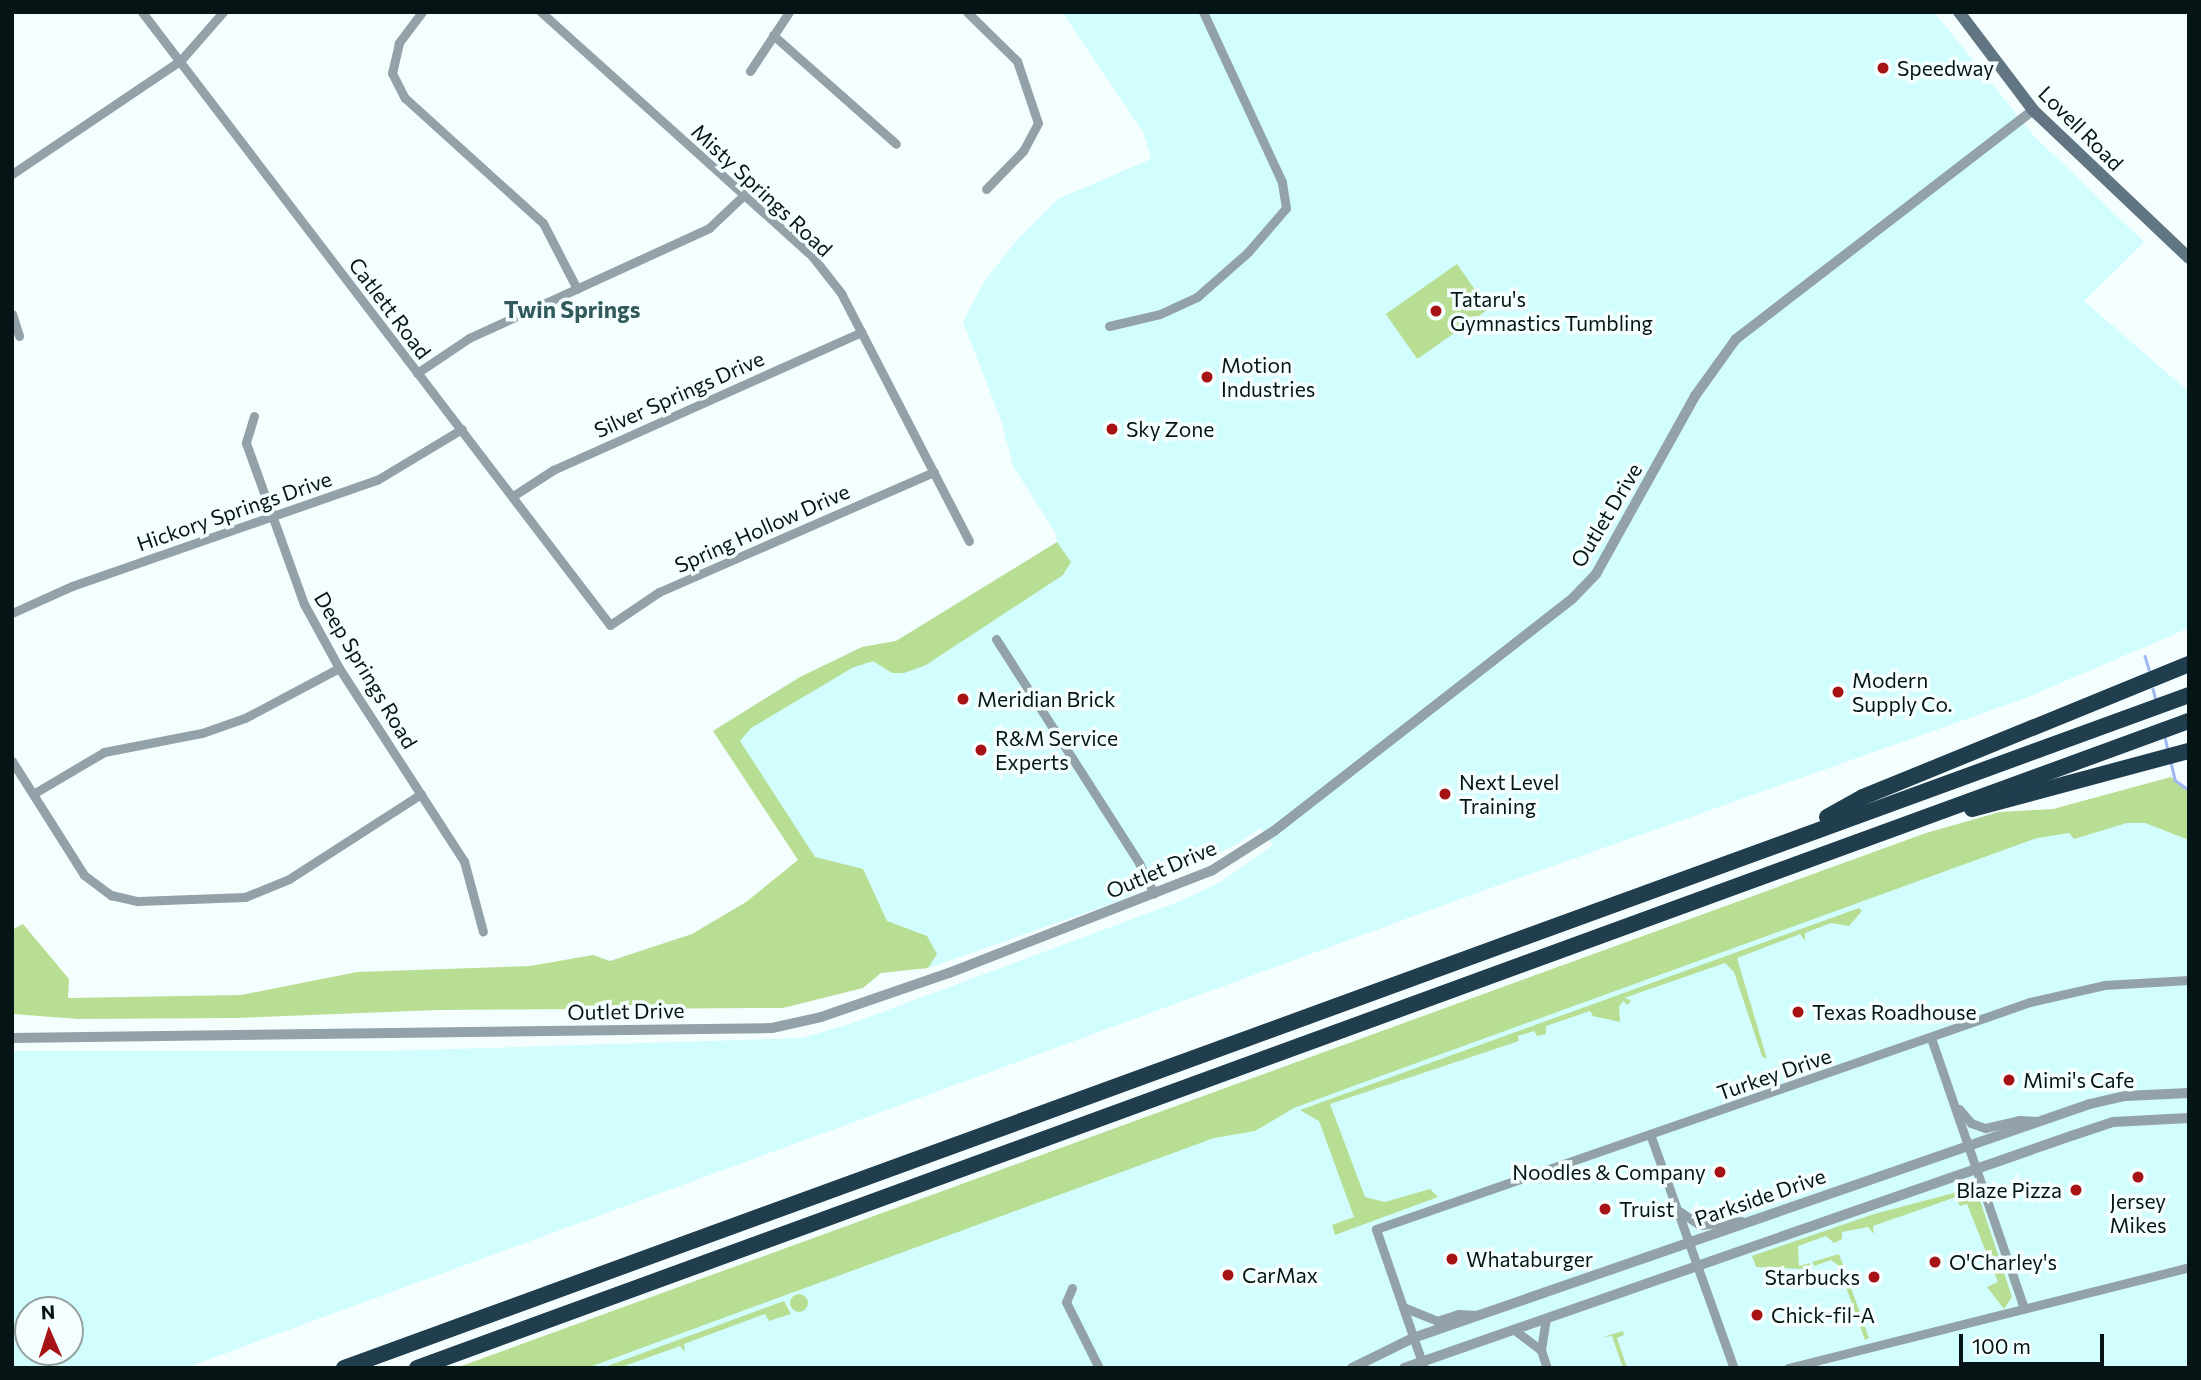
<!DOCTYPE html>
<style>
body{margin:0}
#map{position:relative;width:2201px;height:1380px;overflow:hidden;background:#f5fefe;font-family:Commissioner,sans-serif}
div>[style]{position:absolute}
.built>*{inset:0;background:#d2fdfe}
.green>*{inset:0;background:#b8de93;transform-origin:0 0}
.round{border-radius:50%}
.stream>*{height:2.5px;margin:-1.25px;padding:0 1.25px;transform-origin:1.25px;border-radius:1.25px;background:#a0b8f2}
.minor>*{height:9px;margin:-4.5px;padding:0 4.5px;transform-origin:4.5px;border-radius:4.5px;background:#93a1a9}
.tertiary>*{height:10px;margin:-5px;padding:0 5px;transform-origin:5px;border-radius:5px;background:#93a1a9}
.secondary>*{height:12px;margin:-6px;padding:0 6px;transform-origin:6px;border-radius:6px;background:#617682}
.motorway>*{height:16px;margin:-8px;padding:0 8px;transform-origin:8px;border-radius:8px;background:#203e4e}
.dots>*{width:19px;height:19px;translate:-50% -50%;box-sizing:border-box;border:4px solid #f5fefe;border-radius:50%}
span{translate:-50% -50%;white-space:nowrap;text-align:center;line-height:1.15;-webkit-text-stroke:7px #f5fefe;paint-order:stroke}
.poi-label{font-size:21px;color:#051515}
.left{translate:0 -50%;text-align:left}
.right{translate:-100% -50%;text-align:right}
.street-label{font-size:21px;color:#051515}
.neighbourhood-label{font-size:23px;color:#325a5c;font-weight:700}
.frame{position:absolute;inset:0;border:14px solid #051515;pointer-events:none}
.north{position:absolute;left:14px;top:1296px;width:70px;height:70px;box-sizing:border-box;background:#f5fefe;border:2px solid #95a1a1;border-radius:50%;rotate:357deg;font-size:19px;font-weight:700;line-height:28px;text-align:center;color:#051515}
.north::after{content:'';display:block;margin:auto;width:24px;height:32px;background:#a71215;clip-path:polygon(50% 0,100% 100%,50% 72%,0 100%)}
.scale{position:absolute;left:1959px;top:1334px;width:145px;height:32px;box-sizing:border-box;border:4px solid #051515;border-top:0;padding-left:9px;font-size:21px;line-height:24px;white-space:nowrap;color:#051515;-webkit-text-stroke:5px #f5fefe;paint-order:stroke}
</style>
<div id="map">
<div class="built">
<i style="clip-path:polygon(evenodd,1062px 12px,1934px 12px,2035px 137px,2144px 242px,2084px 301px,2189px 392px,2189px 628px,2023px 699px,1463px 898px,185px 1368px,12px 1368px,12px 1051px,386px 1051px,802px 1038px,850px 1024px,1178px 902px,1219px 883px,1273px 845px,1260px 828px,1239px 843px,1119px 901px,928px 968px,881px 973px,713px 731px,800px 677px,862px 647px,896px 641px,1057px 542px,1055px 532px,1013px 466px,1002px 423px,963px 322px,984px 282px,1015px 242px,1058px 199px,1151px 159px,1143px 132px,1062px 12px,28px 1310px,70px 1310px,70px 1352px,28px 1352px,28px 1310px)"></i>
<i style="clip-path:polygon(2127px 823px,2145px 823px,2189px 840px,2189px 1368px,583px 1368px,2060px 825px,2104px 829px)"></i>
</div>
<div class="green">
<i style="left:1457px;top:264px;width:55px;height:87px;rotate:55deg"></i>
<i style="clip-path:polygon(1057px 542px,1071px 562px,1063px 575px,926px 665px,904px 673px,892px 673px,873px 661px,852px 668px,751px 728px,740px 741px,815px 857px,863px 869px,887px 921px,927px 936px,937px 954px,928px 968px,881px 973px,863px 988px,783px 1008px,438px 1010px,235px 1018px,79px 1019px,12px 1014px,12px 930px,23px 924px,69px 979px,68px 998px,241px 995px,357px 972px,530px 966px,593px 955px,610px 961px,692px 934px,746px 902px,798px 860px,713px 731px,800px 677px,862px 647px,896px 641px)"></i>
<i style="clip-path:polygon(2171px 777px,2189px 791px,2189px 840px,2145px 823px,2127px 823px,2074px 839px,2069px 833px,2037px 838px,1356px 1085px,1294px 1108px,1255px 1131px,1214px 1138px,587px 1368px,456px 1368px,1926px 833px,2000px 812px,2053px 809px)"></i>
<i style="clip-path:polygon(1859px 908px,1862px 911px,1849px 926px,1831px 923px,1805px 933px,1805px 941px,1800px 934px,1737px 958px,1767px 1059px,1762px 1056px,1734px 972px,1725px 963px,1624px 998px,1631px 1000px,1628px 1005px,1623px 1001px,1619px 1007px,1620px 1022px,1593px 1016px,1590px 1011px,1546px 1026px,1546px 1034px,1537px 1036px,1534px 1031px,1518px 1036px,1519px 1041px,1330px 1104px,1365px 1197px,1385px 1202px,1430px 1189px,1438px 1197px,1335px 1235px,1332px 1225px,1354px 1217px,1319px 1121px,1300px 1110px)"></i>
<i style="clip-path:polygon(1969px 1189px,1977px 1191px,2012px 1297px,2004px 1309px,1987px 1287px,1998px 1282px,1967px 1204px,1960px 1206px,1956px 1197px,1873px 1226px,1874px 1234px,1868px 1227px,1842px 1232px,1842px 1239px,1834px 1243px,1826px 1236px,1798px 1246px,1799px 1266px,1810px 1263px,1811px 1267px,1804px 1269px,1756px 1267px,1752px 1256px,1874px 1214px)"></i>
<i style="clip-path:polygon(1839px 1254px,1869px 1338px,1865px 1340px,1838px 1265px,1831px 1260px,1814px 1266px,1812px 1262px)"></i>
<i class="round" style="left:790px;top:1294px;width:18px;height:18px"></i>
<i style="clip-path:polygon(784px 1301px,791px 1314px,769px 1321px,765px 1314px,684px 1344px,685px 1352px,680px 1346px,619px 1368px,602px 1368px)"></i>
<i style="clip-path:polygon(1623px 1331px,1624px 1335px,1617px 1338px,1627px 1368px,1623px 1368px,1612px 1336px,1603px 1337px)"></i>
</div>
<div class="stream">
<i style="left:2145px;top:656px;width:14px;rotate:73deg"></i>
<i style="left:2153px;top:689px;width:11px;rotate:75deg"></i>
<i style="left:2165px;top:737px;width:13px;rotate:77deg"></i>
<i style="left:2171px;top:762px;width:18px;rotate:77deg"></i>
<i style="left:2175px;top:780px;width:17px;rotate:36deg"></i>
</div>
<div class="minor">
<i style="left:142px;top:12px;width:771px;rotate:52.64deg"></i>
<i style="left:610px;top:625px;width:59px;rotate:-34deg"></i>
<i style="left:659px;top:592px;width:300px;rotate:-23.6deg"></i>
<i style="left:422px;top:12px;width:39px;rotate:127deg"></i>
<i style="left:399px;top:43px;width:31px;rotate:103deg"></i>
<i style="left:392px;top:73px;width:28px;rotate:63deg"></i>
<i style="left:405px;top:98px;width:186px;rotate:42.2deg"></i>
<i style="left:543px;top:223px;width:74px;rotate:62.7deg"></i>
<i style="left:541px;top:12px;width:365px;rotate:42deg"></i>
<i style="left:812px;top:256px;width:47px;rotate:51.9deg"></i>
<i style="left:841px;top:293px;width:279px;rotate:62.7deg"></i>
<i style="left:967px;top:12px;width:70px;rotate:44.4deg"></i>
<i style="left:1017px;top:61px;width:65px;rotate:71.3deg"></i>
<i style="left:1038px;top:123px;width:32px;rotate:118deg"></i>
<i style="left:1023px;top:151px;width:53px;rotate:134.2deg"></i>
<i style="left:773px;top:35px;width:164px;rotate:41.5deg"></i>
<i style="left:750px;top:71px;width:71px;rotate:-56.5deg"></i>
<i style="left:12px;top:174px;width:204px;rotate:-34deg"></i>
<i style="left:181px;top:60px;width:64px;rotate:-48.8deg"></i>
<i style="left:12px;top:314px;width:23px;rotate:72deg"></i>
<i style="left:1109px;top:326px;width:52px;rotate:-13.2deg"></i>
<i style="left:1160px;top:314px;width:41px;rotate:-24.7deg"></i>
<i style="left:1197px;top:297px;width:68px;rotate:-41.4deg"></i>
<i style="left:1248px;top:252px;width:58px;rotate:-49.2deg"></i>
<i style="left:1286px;top:208px;width:26px;rotate:-99deg"></i>
<i style="left:1282px;top:182px;width:187px;rotate:-114.9deg"></i>
<i style="left:417px;top:373px;width:63px;rotate:-33.9deg"></i>
<i style="left:469px;top:338px;width:264px;rotate:-24.6deg"></i>
<i style="left:709px;top:228px;width:48px;rotate:-43.3deg"></i>
<i style="left:254px;top:416px;width:28px;rotate:107deg"></i>
<i style="left:246px;top:443px;width:171px;rotate:70.2deg"></i>
<i style="left:304px;top:604px;width:73px;rotate:61.3deg"></i>
<i style="left:339px;top:668px;width:230px;rotate:57.1deg"></i>
<i style="left:464px;top:861px;width:73px;rotate:75deg"></i>
<i style="left:513px;top:496px;width:48px;rotate:-33deg"></i>
<i style="left:553px;top:470px;width:338px;rotate:-24.1deg"></i>
<i style="left:12px;top:613px;width:66px;rotate:-24.2deg"></i>
<i style="left:72px;top:586px;width:323px;rotate:-19.2deg"></i>
<i style="left:377px;top:480px;width:99px;rotate:-31deg"></i>
<i style="left:996px;top:639px;width:266px;rotate:57.4deg"></i>
<i style="left:1139px;top:863px;width:34px;rotate:64deg"></i>
<i style="left:12px;top:761px;width:135px;rotate:57.7deg"></i>
<i style="left:84px;top:875px;width:34px;rotate:37deg"></i>
<i style="left:111px;top:895px;width:28px;rotate:13deg"></i>
<i style="left:138px;top:901px;width:107px;rotate:-2.1deg"></i>
<i style="left:245px;top:897px;width:48px;rotate:-22.2deg"></i>
<i style="left:289px;top:879px;width:157px;rotate:-32.8deg"></i>
<i style="left:33px;top:794px;width:82px;rotate:-30.6deg"></i>
<i style="left:104px;top:752px;width:100px;rotate:-11deg"></i>
<i style="left:202px;top:733px;width:46px;rotate:-19.2deg"></i>
<i style="left:245px;top:718px;width:106px;rotate:-28deg"></i>
<i style="left:1931px;top:1038px;width:286px;rotate:71deg"></i>
<i style="left:1959px;top:1109px;width:18px;rotate:49deg"></i>
<i style="left:1971px;top:1123px;width:15px;rotate:20deg"></i>
<i style="left:1985px;top:1128px;width:35px;rotate:-13deg"></i>
<i style="left:2019px;top:1120px;width:19px;rotate:3deg"></i>
<i style="left:1650px;top:1134px;width:249px;rotate:70.3deg"></i>
<i style="left:1679px;top:1211px;width:25px;rotate:34deg"></i>
<i style="left:1700px;top:1225px;width:41px;rotate:-5.6deg"></i>
<i style="left:1072px;top:1288px;width:15px;rotate:113deg"></i>
<i style="left:1066px;top:1302px;width:74px;rotate:63.4deg"></i>
<i style="left:1403px;top:1307px;width:37px;rotate:22deg"></i>
<i style="left:1437px;top:1321px;width:23px;rotate:-18deg"></i>
<i style="left:1459px;top:1314px;width:19px;rotate:3deg"></i>
<i style="left:1546px;top:1318px;width:32px;rotate:99deg"></i>
<i style="left:1541px;top:1350px;width:19px;rotate:72deg"></i>
<i style="left:1513px;top:1329px;width:35px;rotate:37deg"></i>
<i style="left:1424px;top:1368px;width:147px;rotate:-109.1deg"></i>
<i style="left:1376px;top:1229px;width:692px;rotate:-19.14deg"></i>
<i style="left:2030px;top:1002px;width:76px;rotate:-12.9deg"></i>
<i style="left:2104px;top:985px;width:85px;rotate:-3.4deg"></i>
<i style="left:1788px;top:1368px;width:414px;rotate:-14.1deg"></i>
</div>
<div class="tertiary">
<i style="left:12px;top:1038px;width:760px;rotate:-0.75deg"></i>
<i style="left:772px;top:1028px;width:50px;rotate:-12.7deg"></i>
<i style="left:821px;top:1017px;width:135px;rotate:-19deg"></i>
<i style="left:949px;top:973px;width:281px;rotate:-21.3deg"></i>
<i style="left:1211px;top:871px;width:75px;rotate:-32.4deg"></i>
<i style="left:1274px;top:831px;width:378px;rotate:-37.9deg"></i>
<i style="left:1572px;top:599px;width:35px;rotate:-46deg"></i>
<i style="left:1596px;top:574px;width:204px;rotate:-60.9deg"></i>
<i style="left:1695px;top:396px;width:70px;rotate:-54.3deg"></i>
<i style="left:1736px;top:339px;width:375px;rotate:-37.6deg"></i>
<i style="left:1352px;top:1368px;width:68px;rotate:-26.2deg"></i>
<i style="left:1413px;top:1338px;width:716px;rotate:-19.07deg"></i>
<i style="left:2090px;top:1104px;width:36px;rotate:-13deg"></i>
<i style="left:2125px;top:1096px;width:64px;rotate:-2.7deg"></i>
<i style="left:1404px;top:1368px;width:709px;rotate:-19.18deg"></i>
<i style="left:2074px;top:1135px;width:41px;rotate:-18.4deg"></i>
<i style="left:2113px;top:1122px;width:76px;rotate:-3deg"></i>
</div>
<div class="secondary">
<i style="left:1959px;top:12px;width:123px;rotate:52.9deg"></i>
<i style="left:2033px;top:110px;width:215px;rotate:43.5deg"></i>
</div>
<div class="motorway">
<i style="left:1972px;top:809px;width:225px;rotate:-15deg"></i>
<i style="left:1827px;top:817px;width:41px;rotate:-29.1deg"></i>
<i style="left:1863px;top:797px;width:352px;rotate:-22.2deg"></i>
<i style="left:344px;top:1368px;width:1964px;rotate:-20.04deg"></i>
<i style="left:417px;top:1368px;width:1886px;rotate:-20.06deg"></i>
</div>
<div class="dots">
<i style="left:1883px;top:68px;background:#a71215"></i>
<i style="left:1436px;top:311px;background:#a71215"></i>
<i style="left:1207px;top:377px;background:#a71215"></i>
<i style="left:1112px;top:429px;background:#a71215"></i>
<i style="left:1838px;top:692px;background:#a71215"></i>
<i style="left:963px;top:699px;background:#a71215"></i>
<i style="left:981px;top:750px;background:#a71215"></i>
<i style="left:1445px;top:794px;background:#a71215"></i>
<i style="left:1798px;top:1012px;background:#a71215"></i>
<i style="left:2009px;top:1080px;background:#a71215"></i>
<i style="left:1720px;top:1172px;background:#a71215"></i>
<i style="left:2138px;top:1177px;background:#a71215"></i>
<i style="left:2076px;top:1190px;background:#a71215"></i>
<i style="left:1605px;top:1209px;background:#a71215"></i>
<i style="left:1452px;top:1259px;background:#a71215"></i>
<i style="left:1935px;top:1262px;background:#a71215"></i>
<i style="left:1228px;top:1275px;background:#a71215"></i>
<i style="left:1874px;top:1277px;background:#a71215"></i>
<i style="left:1757px;top:1315px;background:#a71215"></i>
</div>
<div class="poi-label">
<span class="left" style="left:1897px;top:68px">Speedway</span>
<span class="left" style="left:1450px;top:311px">Tataru's<br>Gymnastics Tumbling</span>
<span class="left" style="left:1221px;top:377px">Motion<br>Industries</span>
<span class="left" style="left:1126px;top:429px">Sky Zone</span>
<span class="left" style="left:1852px;top:692px">Modern<br>Supply Co.</span>
<span class="left" style="left:977px;top:699px">Meridian Brick</span>
<span class="left" style="left:995px;top:750px">R&amp;M Service<br>Experts</span>
<span class="left" style="left:1459px;top:794px">Next Level<br>Training</span>
<span class="left" style="left:1812px;top:1012px">Texas Roadhouse</span>
<span class="left" style="left:2023px;top:1080px">Mimi's Cafe</span>
<span class="right" style="left:1706px;top:1172px">Noodles &amp; Company</span>
<span class="right" style="left:2062px;top:1190px">Blaze Pizza</span>
<span style="left:2138px;top:1213px">Jersey<br>Mikes</span>
<span class="left" style="left:1619px;top:1209px">Truist</span>
<span class="left" style="left:1466px;top:1259px">Whataburger</span>
<span class="left" style="left:1949px;top:1262px">O'Charley's</span>
<span class="left" style="left:1242px;top:1275px">CarMax</span>
<span class="right" style="left:1860px;top:1277px">Starbucks</span>
<span class="left" style="left:1771px;top:1315px">Chick-fil-A</span>
</div>
<div class="street-label">
<span style="left:2081px;top:128px;rotate:45deg">Lovell Road</span>
<span style="left:762px;top:190px;rotate:43deg">Misty Springs Road</span>
<span style="left:390px;top:308px;rotate:53deg">Catlett Road</span>
<span style="left:679px;top:394px;rotate:-24deg">Silver Springs Drive</span>
<span style="left:234px;top:511px;rotate:-19deg">Hickory Springs Drive</span>
<span style="left:1606px;top:515px;rotate:-59deg">Outlet Drive</span>
<span style="left:762px;top:528px;rotate:-24deg">Spring Hollow Drive</span>
<span style="left:366px;top:670px;rotate:59deg">Deep Springs Road</span>
<span style="left:1161px;top:869px;rotate:-23deg">Outlet Drive</span>
<span style="left:626px;top:1011px;rotate:-1deg">Outlet Drive</span>
<span style="left:1774px;top:1074px;rotate:-19deg">Turkey Drive</span>
<span style="left:1760px;top:1197px;rotate:-19deg">Parkside Drive</span>
</div>
<div class="neighbourhood-label">
<span style="left:572px;top:309px">Twin Springs</span>
</div>
<div class="frame"></div>
<div class="north">N</div>
<div class="scale">100 m</div>
</div>
